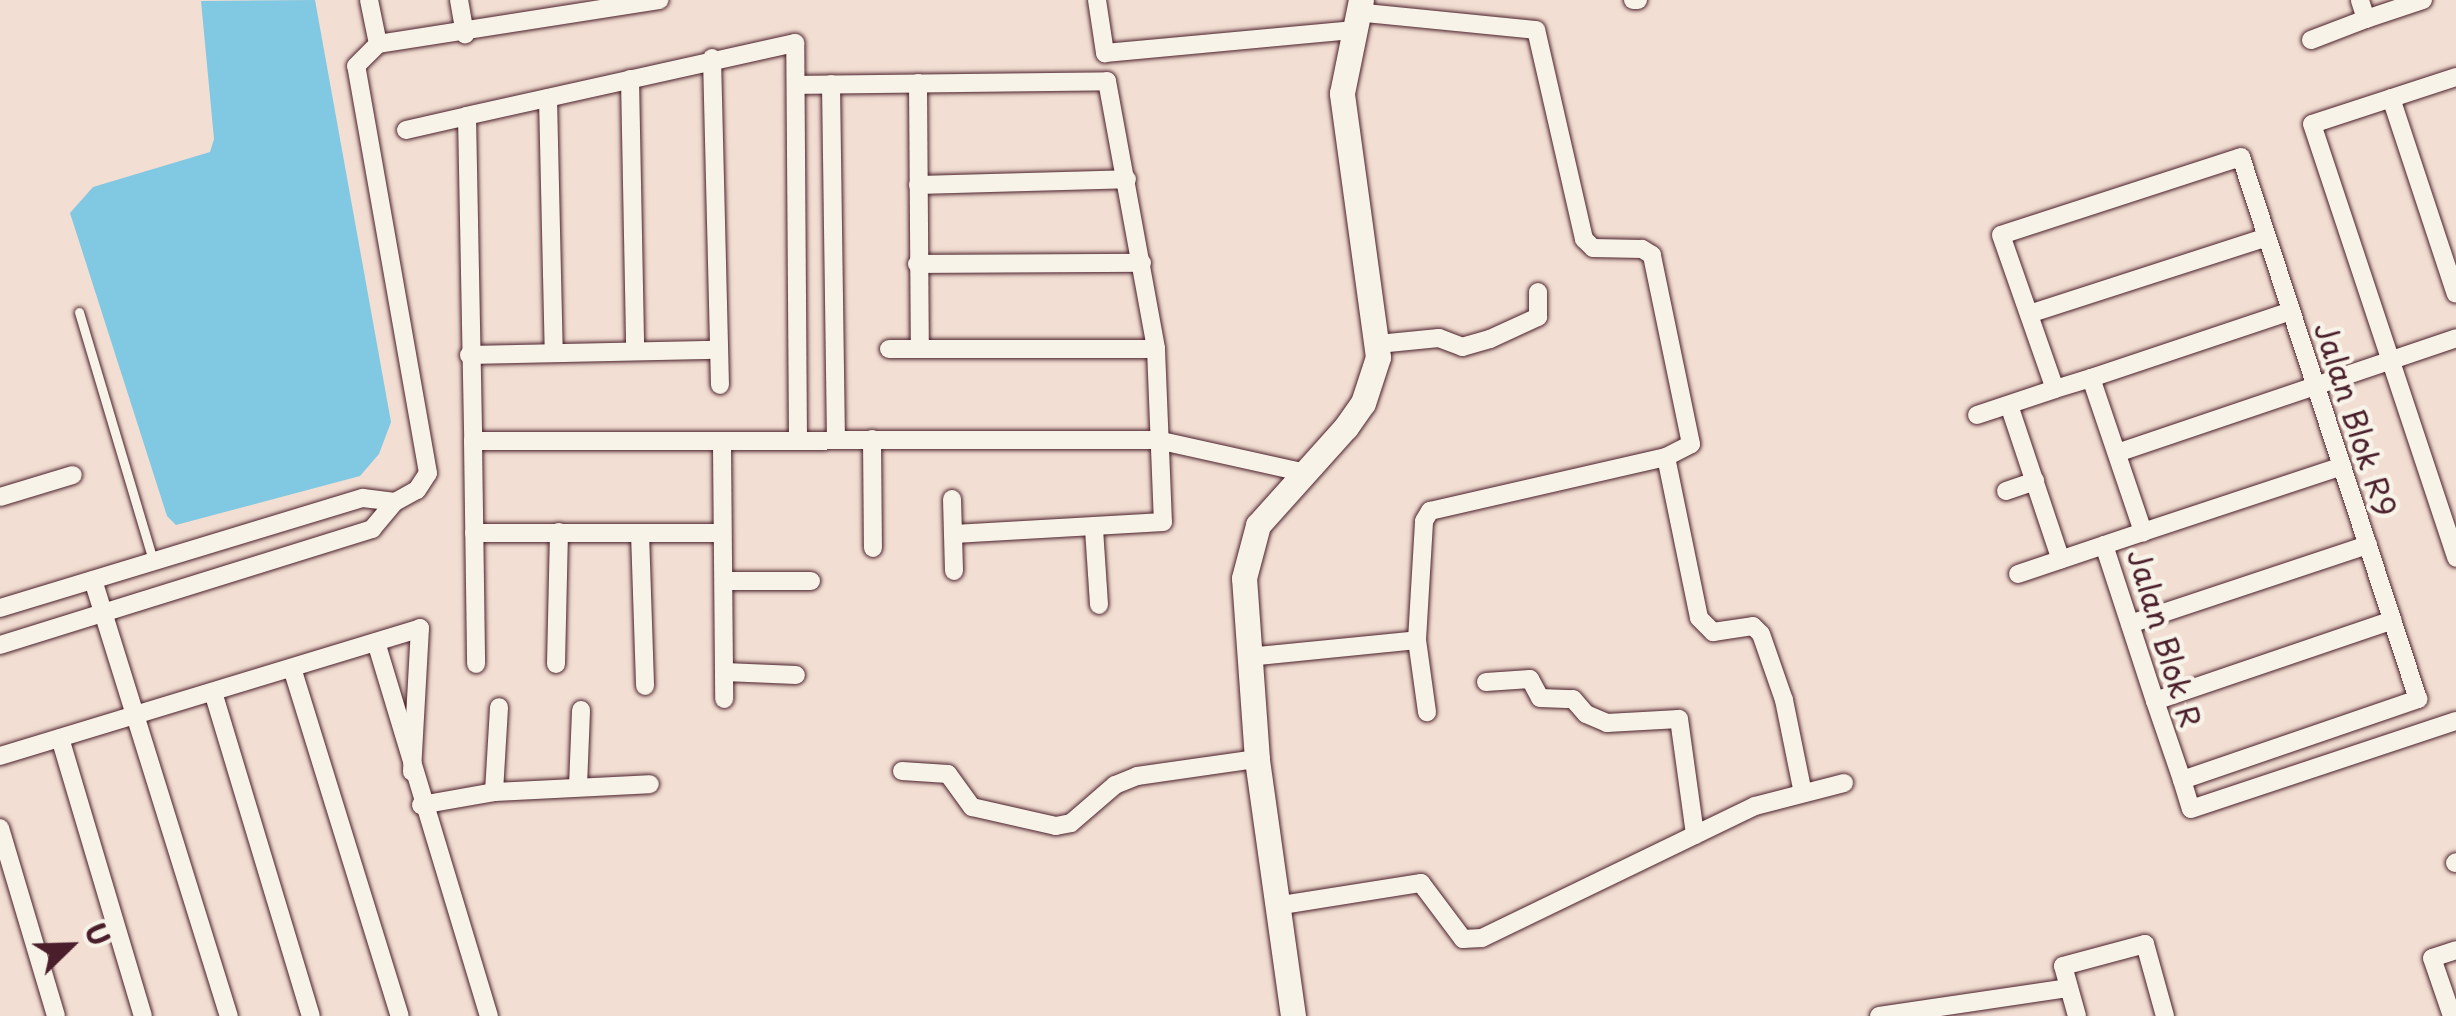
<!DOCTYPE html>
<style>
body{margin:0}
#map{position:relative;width:2456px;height:1016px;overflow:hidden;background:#f2ded2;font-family:"Playpen Sans",sans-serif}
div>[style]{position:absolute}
.water>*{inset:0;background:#81c8e2}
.roads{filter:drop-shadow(0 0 2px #4a1f2b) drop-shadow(0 0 2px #4a1f2b)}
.lane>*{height:9px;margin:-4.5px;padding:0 4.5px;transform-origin:4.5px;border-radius:4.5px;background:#f7f3e8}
.street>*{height:18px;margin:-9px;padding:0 9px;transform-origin:9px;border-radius:9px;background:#f7f3e8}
.secondary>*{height:25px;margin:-12.5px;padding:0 12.5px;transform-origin:12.5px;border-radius:12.5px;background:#f7f3e8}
span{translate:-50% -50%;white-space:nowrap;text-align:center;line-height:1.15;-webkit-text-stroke:9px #f7f3e8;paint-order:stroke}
.street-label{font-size:30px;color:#4a1f2b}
.north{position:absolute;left:20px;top:896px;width:100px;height:100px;-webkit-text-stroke:8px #f7f3e8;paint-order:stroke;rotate:67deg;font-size:28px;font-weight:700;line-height:40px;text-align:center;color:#4a1f2b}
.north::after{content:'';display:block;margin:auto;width:35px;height:45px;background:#4a1f2b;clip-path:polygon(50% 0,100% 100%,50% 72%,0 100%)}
</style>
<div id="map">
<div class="water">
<i style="clip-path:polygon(315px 0,391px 422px,379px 454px,360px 476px,176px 525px,167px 516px,70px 213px,93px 187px,210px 152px,214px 139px,201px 1px)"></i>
</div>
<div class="roads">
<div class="lane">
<i style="left:79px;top:312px;width:260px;rotate:73.4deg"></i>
</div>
<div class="street">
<i style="left:369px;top:0;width:45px;rotate:78.4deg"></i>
<i style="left:459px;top:0;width:35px;rotate:80deg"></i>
<i style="left:1097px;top:0;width:54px;rotate:81.4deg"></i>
<i style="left:1105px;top:53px;width:248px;rotate:-5.3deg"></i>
<i style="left:1633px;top:0;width:5px"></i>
<i style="left:2366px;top:19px;width:60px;rotate:-18.4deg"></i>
<i style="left:2311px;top:40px;width:59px;rotate:-20.9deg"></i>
<i style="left:2366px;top:19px;width:20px;rotate:-108deg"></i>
<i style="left:712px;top:58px;width:327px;rotate:88.6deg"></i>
<i style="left:2456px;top:77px;width:151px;rotate:161.9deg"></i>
<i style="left:2312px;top:124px;width:457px;rotate:71.6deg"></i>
<i style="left:630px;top:79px;width:272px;rotate:88.9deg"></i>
<i style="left:918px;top:83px;width:264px;rotate:89.6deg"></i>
<i style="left:831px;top:84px;width:356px;rotate:89.2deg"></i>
<i style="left:799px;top:85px;width:308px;rotate:-0.7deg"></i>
<i style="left:1107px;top:81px;width:272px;rotate:79.6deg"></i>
<i style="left:1156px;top:349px;width:173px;rotate:87.7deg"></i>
<i style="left:1163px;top:522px;width:209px;rotate:176.7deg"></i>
<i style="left:548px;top:98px;width:255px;rotate:88.7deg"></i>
<i style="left:2391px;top:98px;width:206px;rotate:71.7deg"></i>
<i style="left:406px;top:130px;width:63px;rotate:-12.9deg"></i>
<i style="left:918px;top:185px;width:209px;rotate:-1.6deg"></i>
<i style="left:917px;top:264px;width:225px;rotate:-0.3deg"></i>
<i style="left:2029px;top:314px;width:250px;rotate:-17.9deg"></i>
<i style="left:1378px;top:344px;width:61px;rotate:-5.6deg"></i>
<i style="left:1439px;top:338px;width:25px;rotate:21deg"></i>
<i style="left:1462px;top:347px;width:29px;rotate:-16deg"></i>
<i style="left:1490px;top:339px;width:53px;rotate:-24.6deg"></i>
<i style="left:1538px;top:317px;width:25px;rotate:-90deg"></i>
<i style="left:889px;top:349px;width:267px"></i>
<i style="left:469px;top:355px;width:248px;rotate:-1.2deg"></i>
<i style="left:2091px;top:378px;width:211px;rotate:-18.5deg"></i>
<i style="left:2009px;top:405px;width:163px;rotate:71.5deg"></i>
<i style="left:1977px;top:415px;width:82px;rotate:-18.4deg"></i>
<i style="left:872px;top:439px;width:109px;rotate:89.5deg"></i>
<i style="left:798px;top:440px;width:397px;rotate:-90.4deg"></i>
<i style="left:795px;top:43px;width:336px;rotate:167.5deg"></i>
<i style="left:467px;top:116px;width:325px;rotate:88.9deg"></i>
<i style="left:473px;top:441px;width:684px;rotate:-0.08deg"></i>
<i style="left:1157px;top:440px;width:153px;rotate:12.5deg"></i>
<i style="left:473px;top:441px;width:223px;rotate:89.2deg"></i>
<i style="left:722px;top:445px;width:254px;rotate:89.5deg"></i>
<i style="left:2117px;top:453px;width:358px;rotate:-18.7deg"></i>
<i style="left:1666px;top:457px;width:164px;rotate:78.4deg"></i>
<i style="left:1699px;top:618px;width:20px;rotate:45deg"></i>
<i style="left:1713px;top:632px;width:40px;rotate:-8.5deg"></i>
<i style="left:1753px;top:626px;width:11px;rotate:45deg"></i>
<i style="left:1761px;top:634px;width:70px;rotate:70.8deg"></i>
<i style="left:1784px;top:700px;width:95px;rotate:78.5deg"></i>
<i style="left:2006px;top:491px;width:31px;rotate:-19deg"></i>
<i style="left:0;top:497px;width:76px;rotate:-16.8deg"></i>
<i style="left:952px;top:499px;width:72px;rotate:88.4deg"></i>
<i style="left:1094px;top:529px;width:76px;rotate:86.2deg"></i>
<i style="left:2143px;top:532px;width:210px;rotate:-18.3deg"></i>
<i style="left:474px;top:533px;width:248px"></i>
<i style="left:640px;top:533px;width:153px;rotate:88.1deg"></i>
<i style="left:2018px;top:574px;width:91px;rotate:-18.6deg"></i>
<i style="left:93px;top:580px;width:457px;rotate:72.7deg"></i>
<i style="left:727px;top:581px;width:84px"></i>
<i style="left:0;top:608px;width:379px;rotate:-16.9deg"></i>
<i style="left:363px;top:498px;width:32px;rotate:7deg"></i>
<i style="left:2130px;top:624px;width:251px;rotate:-18.4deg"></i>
<i style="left:1417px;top:640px;width:73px;rotate:82.1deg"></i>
<i style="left:376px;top:642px;width:391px;rotate:73.2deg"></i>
<i style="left:0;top:645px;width:390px;rotate:-17.3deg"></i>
<i style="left:372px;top:529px;width:35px;rotate:-50deg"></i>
<i style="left:395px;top:502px;width:25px;rotate:-29deg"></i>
<i style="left:417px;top:490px;width:20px;rotate:-57deg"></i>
<i style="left:428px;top:473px;width:413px;rotate:-100deg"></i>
<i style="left:356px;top:66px;width:31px;rotate:-45deg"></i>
<i style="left:378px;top:44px;width:285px;rotate:-8.9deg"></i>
<i style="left:1248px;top:657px;width:170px;rotate:-5.7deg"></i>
<i style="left:1417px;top:640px;width:119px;rotate:-86.6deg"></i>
<i style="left:1424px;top:521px;width:12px;rotate:-59deg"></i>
<i style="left:1430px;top:511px;width:242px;rotate:-12.9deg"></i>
<i style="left:1666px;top:457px;width:28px;rotate:-27deg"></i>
<i style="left:1691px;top:444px;width:193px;rotate:-101.7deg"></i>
<i style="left:1652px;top:255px;width:12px;rotate:-149deg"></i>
<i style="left:1642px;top:249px;width:49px;rotate:-178.8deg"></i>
<i style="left:1593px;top:248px;width:13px;rotate:-135deg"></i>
<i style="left:1584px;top:239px;width:214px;rotate:-102.9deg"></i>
<i style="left:1536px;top:30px;width:180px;rotate:-174.3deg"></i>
<i style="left:556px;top:664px;width:132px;rotate:-88.7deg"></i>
<i style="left:292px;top:668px;width:364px;rotate:72.8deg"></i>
<i style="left:725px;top:672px;width:71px;rotate:2.4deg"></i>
<i style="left:1486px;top:682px;width:44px;rotate:-3.9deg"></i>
<i style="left:1530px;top:679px;width:21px;rotate:62deg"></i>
<i style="left:1540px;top:698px;width:33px;rotate:2deg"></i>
<i style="left:1573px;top:699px;width:20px;rotate:49deg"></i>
<i style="left:1586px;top:714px;width:23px;rotate:23deg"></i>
<i style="left:1607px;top:723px;width:72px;rotate:-3.2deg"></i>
<i style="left:1679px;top:719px;width:117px;rotate:82.1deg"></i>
<i style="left:213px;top:692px;width:338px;rotate:73.2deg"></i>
<i style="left:2155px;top:701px;width:251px;rotate:-18.8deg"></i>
<i style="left:60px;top:738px;width:290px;rotate:73.4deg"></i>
<i style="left:0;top:756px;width:439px;rotate:-16.9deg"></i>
<i style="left:420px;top:628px;width:144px;rotate:93.2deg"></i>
<i style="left:902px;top:771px;width:46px;rotate:3.7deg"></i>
<i style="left:948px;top:774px;width:41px;rotate:54deg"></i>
<i style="left:972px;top:807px;width:86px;rotate:12.7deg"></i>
<i style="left:1056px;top:826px;width:15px;rotate:-11deg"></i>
<i style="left:1071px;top:823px;width:58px;rotate:-40.8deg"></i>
<i style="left:1115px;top:785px;width:24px;rotate:-22deg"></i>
<i style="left:1137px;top:776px;width:121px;rotate:-8.1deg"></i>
<i style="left:2182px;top:780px;width:250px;rotate:-18.9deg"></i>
<i style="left:2418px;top:699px;width:570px;rotate:-108.09deg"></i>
<i style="left:2241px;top:157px;width:252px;rotate:162deg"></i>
<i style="left:2001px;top:235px;width:163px;rotate:70.7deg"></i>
<i style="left:2055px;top:389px;width:38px;rotate:-17deg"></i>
<i style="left:2091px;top:378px;width:163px;rotate:71.3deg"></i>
<i style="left:2143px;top:532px;width:41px;rotate:161.6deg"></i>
<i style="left:2104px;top:545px;width:164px;rotate:71.9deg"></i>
<i style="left:2155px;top:701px;width:83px;rotate:71.1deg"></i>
<i style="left:2182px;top:780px;width:30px;rotate:73deg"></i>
<i style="left:2191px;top:809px;width:279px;rotate:-18.4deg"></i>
<i style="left:578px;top:786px;width:76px;rotate:-87.7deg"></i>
<i style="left:494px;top:792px;width:85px;rotate:-86.6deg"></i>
<i style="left:421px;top:805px;width:74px;rotate:-10.1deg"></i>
<i style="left:494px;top:792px;width:156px;rotate:-2.9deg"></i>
<i style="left:0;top:828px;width:196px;rotate:73.4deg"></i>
<i style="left:2455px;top:863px;width:1px;rotate:-45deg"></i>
<i style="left:1282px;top:905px;width:141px;rotate:-9deg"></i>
<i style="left:1421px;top:883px;width:70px;rotate:53.1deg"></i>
<i style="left:1463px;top:939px;width:19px;rotate:-3deg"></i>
<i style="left:1482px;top:938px;width:303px;rotate:-25.8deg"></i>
<i style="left:1755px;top:806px;width:92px;rotate:-14.5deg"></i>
<i style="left:1879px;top:1016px;width:192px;rotate:-8.4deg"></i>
<i style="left:2077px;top:1016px;width:52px;rotate:-105.6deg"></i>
<i style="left:2063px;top:966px;width:85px;rotate:-15deg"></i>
<i style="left:2145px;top:944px;width:75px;rotate:74.5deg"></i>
<i style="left:2452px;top:1016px;width:61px;rotate:-109deg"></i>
<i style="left:2432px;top:958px;width:25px;rotate:-18deg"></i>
</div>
<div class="secondary">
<i style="left:1293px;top:1016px;width:260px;rotate:-98deg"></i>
<i style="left:1257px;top:759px;width:181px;rotate:-94.1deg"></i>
<i style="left:1244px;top:578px;width:55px;rotate:-75.2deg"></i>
<i style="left:1258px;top:525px;width:132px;rotate:-48.1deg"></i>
<i style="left:1346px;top:427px;width:29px;rotate:-55deg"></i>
<i style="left:1363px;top:403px;width:48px;rotate:-71.9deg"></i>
<i style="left:1378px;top:357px;width:266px;rotate:-97.8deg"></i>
<i style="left:1342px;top:93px;width:95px;rotate:-78.5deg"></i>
</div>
</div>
<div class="street-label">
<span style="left:2356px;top:419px;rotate:72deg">Jalan Blok R9</span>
<span style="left:2165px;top:638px;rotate:73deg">Jalan Blok R</span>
</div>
<div class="north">U</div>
</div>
